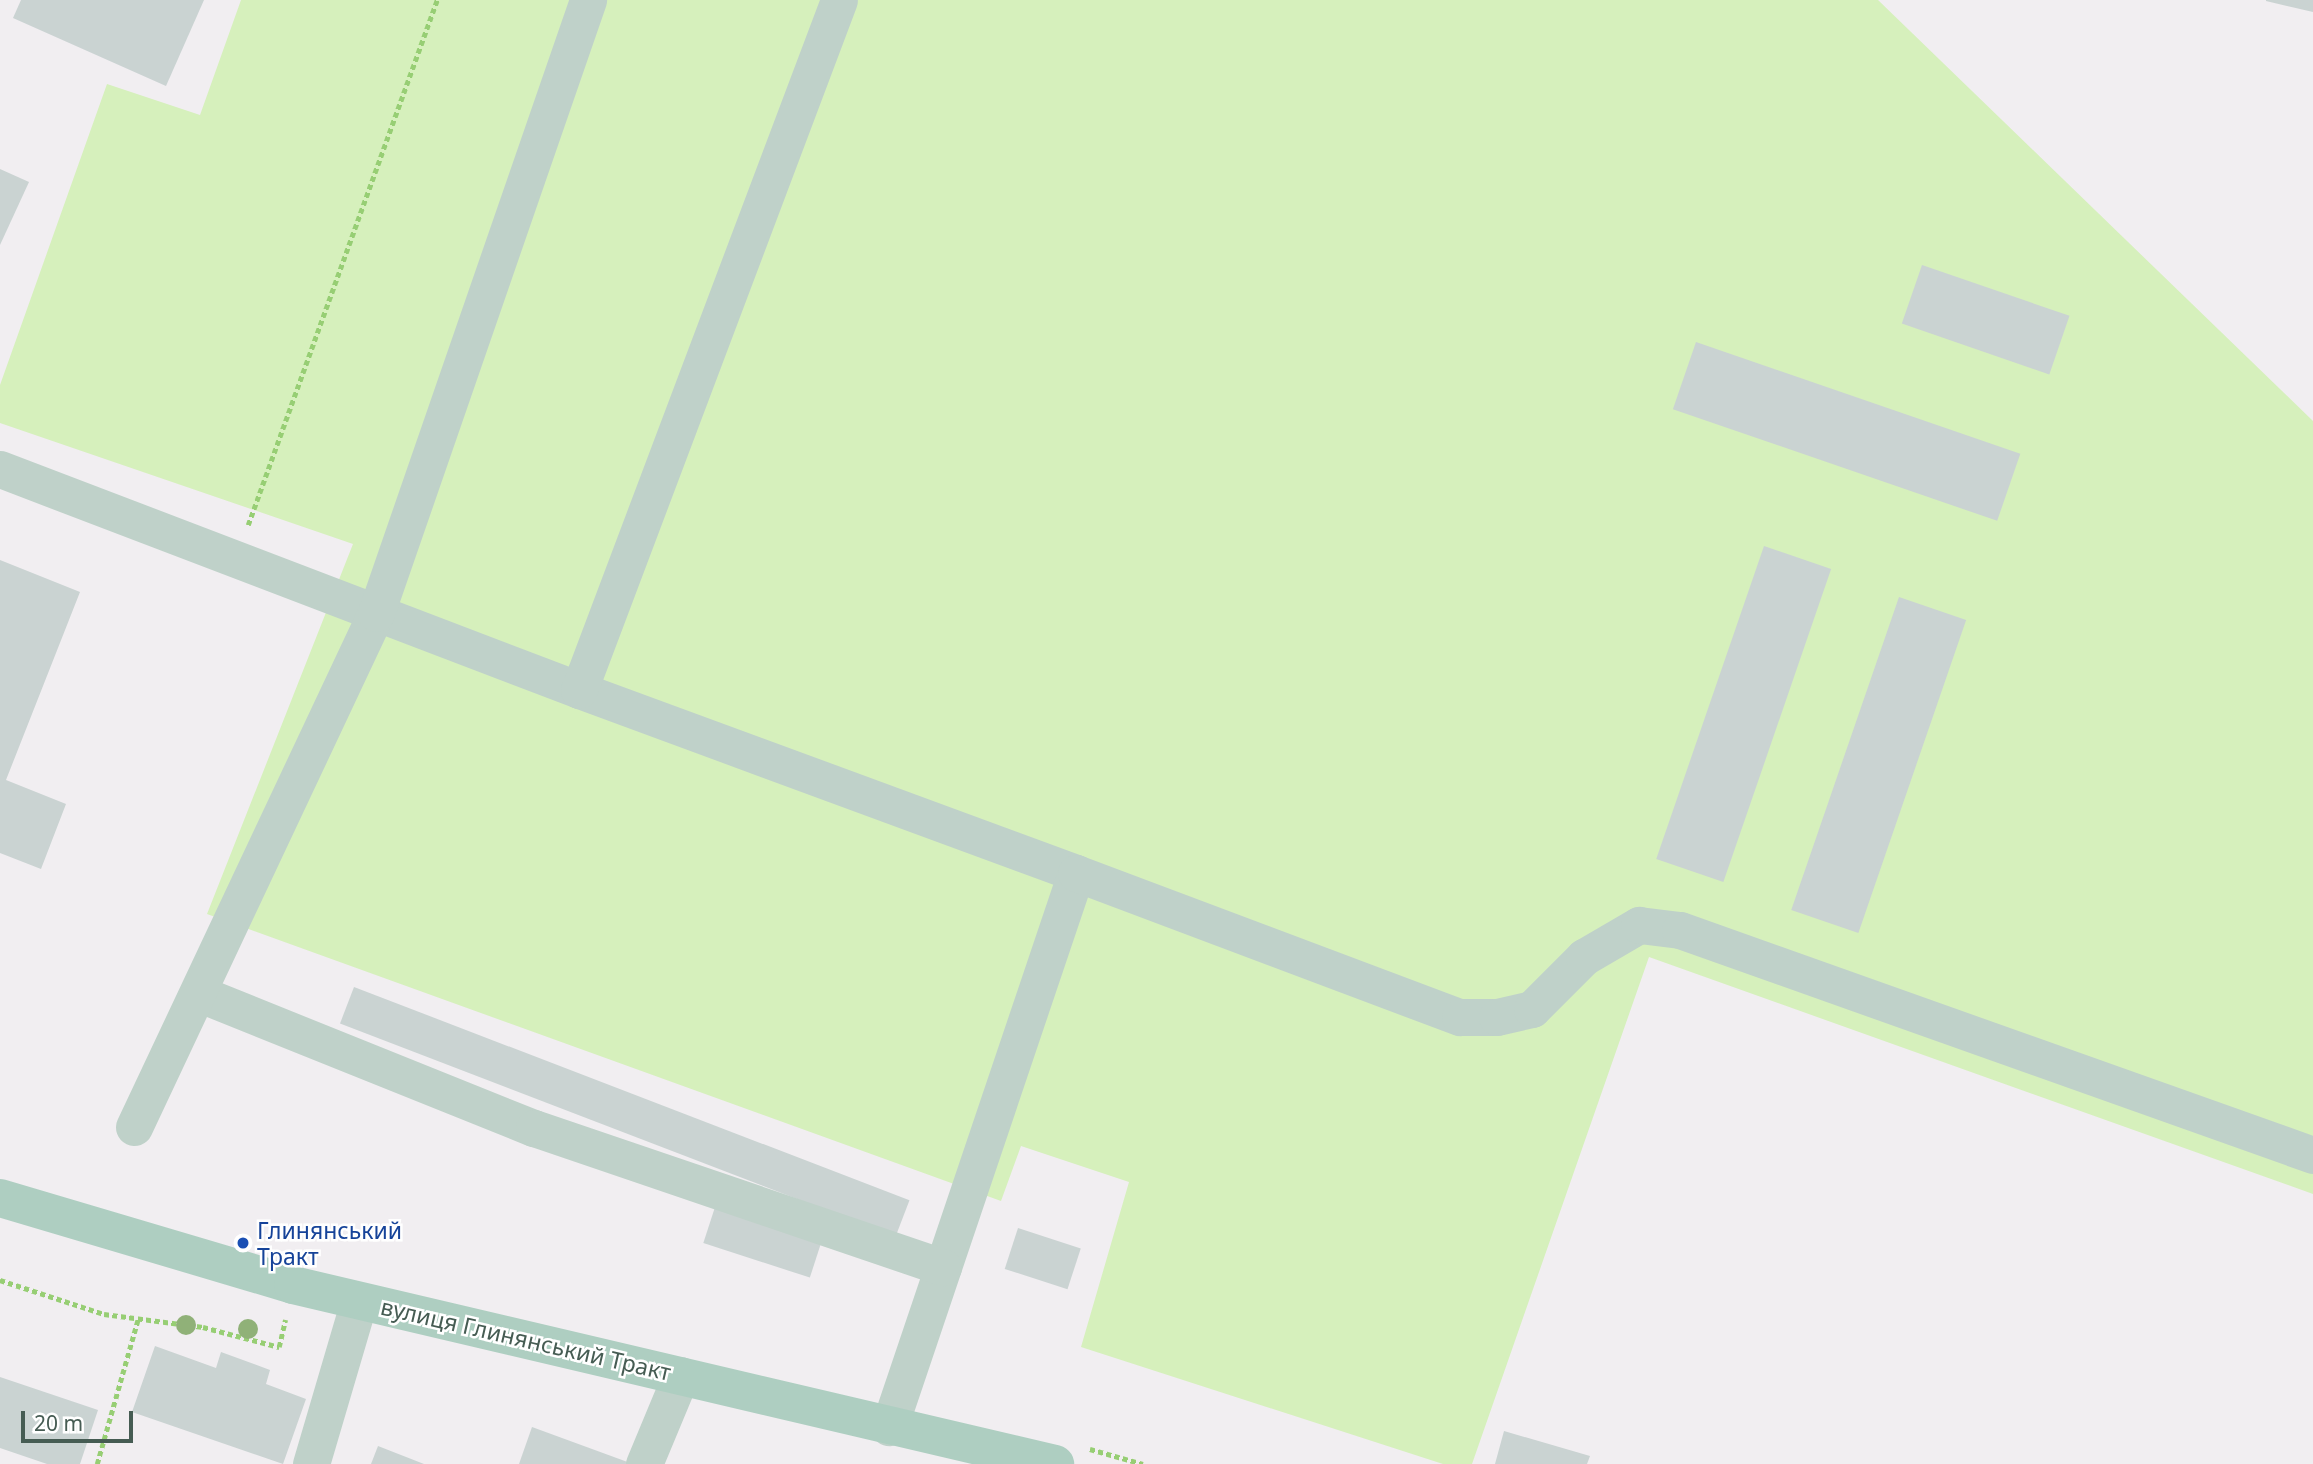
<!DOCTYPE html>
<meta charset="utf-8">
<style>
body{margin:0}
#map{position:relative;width:2313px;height:1464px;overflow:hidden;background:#f1eef1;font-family:"Noto Sans",sans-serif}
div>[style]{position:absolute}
.green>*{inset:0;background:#d6f0bc}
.building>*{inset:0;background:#cad3d2;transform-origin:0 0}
.path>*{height:4.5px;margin-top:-2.25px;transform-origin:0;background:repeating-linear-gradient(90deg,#97ce74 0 5px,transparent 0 8.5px)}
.minor>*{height:37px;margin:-18.5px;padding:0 18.5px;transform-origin:18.5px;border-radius:18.5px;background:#bfd1c9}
.major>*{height:38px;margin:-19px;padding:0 19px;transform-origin:19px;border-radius:19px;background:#aecec1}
.trees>*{width:20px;height:20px;margin:-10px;border-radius:50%;background:#90b178}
.dots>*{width:19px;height:19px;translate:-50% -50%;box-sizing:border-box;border:4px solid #fff;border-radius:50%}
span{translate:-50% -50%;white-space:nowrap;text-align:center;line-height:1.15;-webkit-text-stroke:5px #fff;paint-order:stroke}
.transit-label{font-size:23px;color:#164399}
.left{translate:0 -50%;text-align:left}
.street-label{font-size:23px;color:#465c53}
.scale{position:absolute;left:21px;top:1411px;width:112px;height:32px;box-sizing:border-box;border:4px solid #465c53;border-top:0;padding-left:9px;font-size:21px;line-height:24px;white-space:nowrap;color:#465c53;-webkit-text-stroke:5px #fff;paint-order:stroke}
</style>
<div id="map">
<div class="green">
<i style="clip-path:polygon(241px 0,1878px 0,2313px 421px,2313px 1194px,1649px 957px,1472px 1464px,1443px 1464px,1081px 1347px,1129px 1182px,1021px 1146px,1001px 1201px,207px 914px,353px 544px,0 423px,0 385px,107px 84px,200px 115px)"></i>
</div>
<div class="building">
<i style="clip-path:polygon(21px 0,204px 0,166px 86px,13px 18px)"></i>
<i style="clip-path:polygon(2313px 0,2313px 12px,2266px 1px,2266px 0)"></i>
<i style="clip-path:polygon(0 169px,29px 182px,0 245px)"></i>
<i style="left:1922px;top:265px;width:156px;height:62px;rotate:19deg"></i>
<i style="left:1696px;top:342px;width:343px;height:71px;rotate:19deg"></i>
<i style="left:1764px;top:546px;width:71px;height:331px;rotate:19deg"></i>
<i style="clip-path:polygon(0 560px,80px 592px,6px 780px,66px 804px,41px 869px,0 853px)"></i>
<i style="left:1899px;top:597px;width:71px;height:331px;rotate:19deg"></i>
<i style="left:354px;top:987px;width:595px;height:39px;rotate:21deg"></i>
<i style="left:716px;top:1204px;width:112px;height:41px;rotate:18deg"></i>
<i style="left:1018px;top:1228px;width:66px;height:43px;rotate:18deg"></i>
<i style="clip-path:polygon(155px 1346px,216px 1368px,221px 1352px,270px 1370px,266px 1384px,306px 1399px,283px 1464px,132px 1412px)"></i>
<i style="clip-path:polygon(0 1377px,98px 1410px,80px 1464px,47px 1464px,0 1448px)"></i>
<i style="clip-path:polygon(532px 1427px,633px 1464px,519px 1464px)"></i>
<i style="clip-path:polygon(1504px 1431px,1590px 1456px,1587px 1464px,1495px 1464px)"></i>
<i style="clip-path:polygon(378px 1446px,424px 1464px,371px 1464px)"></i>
</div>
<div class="path">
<i style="left:248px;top:525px;width:558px;rotate:-70.2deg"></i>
<i style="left:0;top:1280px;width:109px;rotate:18.1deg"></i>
<i style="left:104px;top:1314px;width:100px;rotate:7.5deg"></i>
<i style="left:203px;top:1327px;width:79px;rotate:14.7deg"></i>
<i style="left:279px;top:1347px;width:28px;rotate:-77deg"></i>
<i style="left:1090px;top:1449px;width:55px;rotate:15.8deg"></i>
<i style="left:97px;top:1464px;width:151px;rotate:-74.2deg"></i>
</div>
<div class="minor">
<i style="left:0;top:469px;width:620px;rotate:20.89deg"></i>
<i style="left:579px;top:690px;width:530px;rotate:20.21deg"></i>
<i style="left:1076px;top:873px;width:585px;rotate:108.65deg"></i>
<i style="left:579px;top:690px;width:737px;rotate:-69.35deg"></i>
<i style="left:1076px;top:873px;width:410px;rotate:20.6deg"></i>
<i style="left:1460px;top:1017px;width:37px"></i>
<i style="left:1497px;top:1017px;width:36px;rotate:-13deg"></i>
<i style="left:1532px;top:1009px;width:74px;rotate:-45deg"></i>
<i style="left:1584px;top:957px;width:64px;rotate:-30.2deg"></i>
<i style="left:1639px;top:925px;width:41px;rotate:7deg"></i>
<i style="left:1680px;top:930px;width:672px;rotate:19.57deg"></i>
<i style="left:200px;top:994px;width:360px;rotate:21.9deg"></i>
<i style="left:534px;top:1128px;width:432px;rotate:18.8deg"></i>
<i style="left:134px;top:1127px;width:568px;rotate:-64.79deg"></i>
<i style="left:376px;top:613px;width:649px;rotate:-70.92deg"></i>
<i style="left:311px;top:1464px;width:170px;rotate:-73.6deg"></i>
<i style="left:644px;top:1464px;width:96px;rotate:-67.4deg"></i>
</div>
<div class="major">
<i style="left:0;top:1198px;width:306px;rotate:16.5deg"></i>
<i style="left:293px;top:1285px;width:783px;rotate:13.22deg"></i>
</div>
<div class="trees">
<i style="left:186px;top:1325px"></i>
<i style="left:248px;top:1329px"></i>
</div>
<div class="dots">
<i style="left:243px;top:1243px;background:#1a4fb4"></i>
</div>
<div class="transit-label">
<span class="left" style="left:257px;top:1243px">Глинянський<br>Тракт</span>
</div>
<div class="street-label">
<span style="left:526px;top:1339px;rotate:13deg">вулиця Глинянський Тракт</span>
</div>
<div class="scale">20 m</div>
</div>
